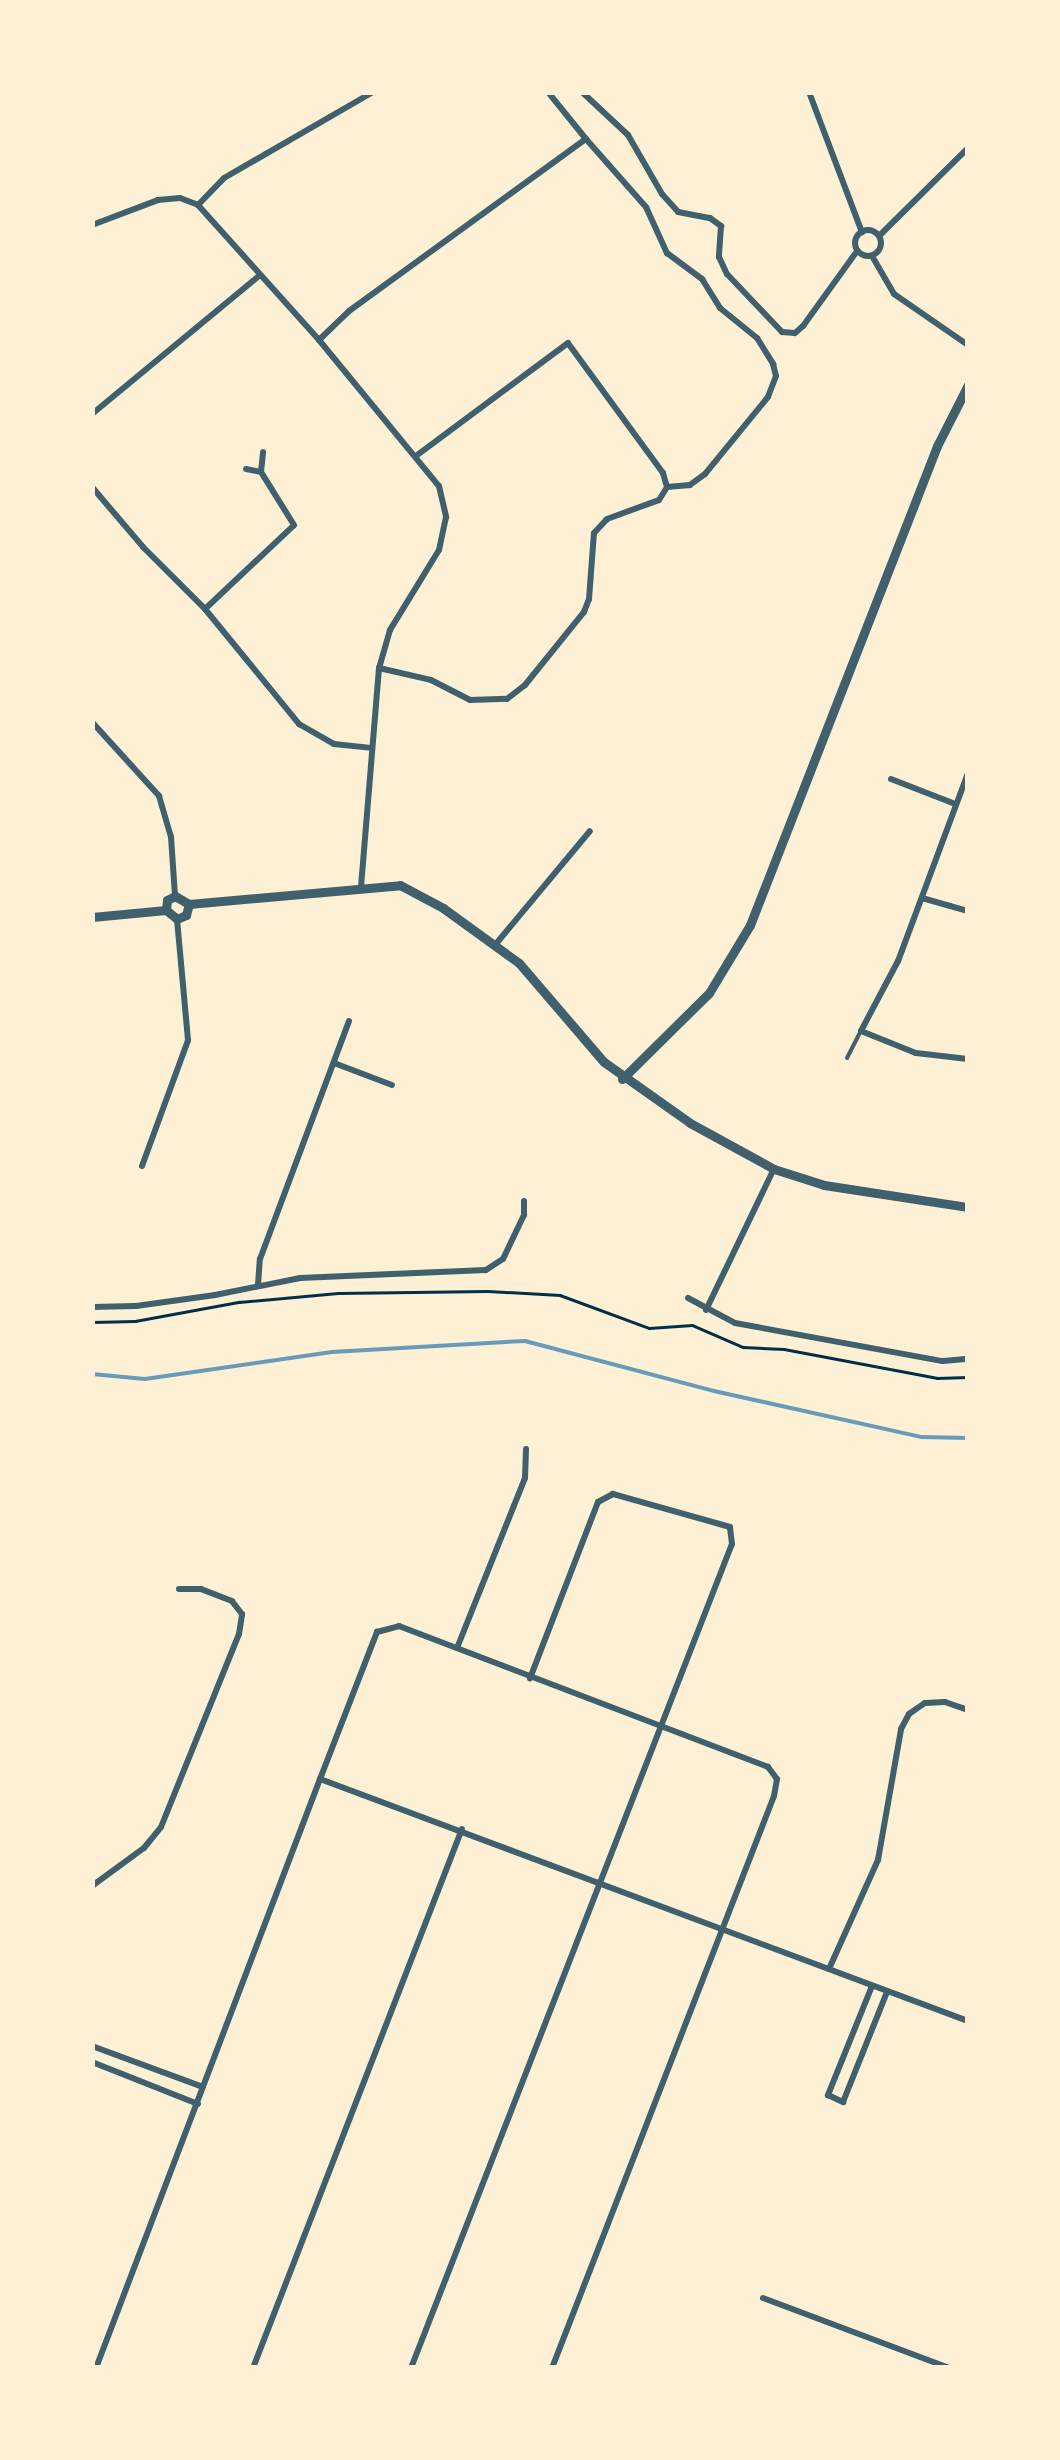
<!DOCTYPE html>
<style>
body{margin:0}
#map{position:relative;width:1060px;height:2460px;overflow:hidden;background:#fdf0d5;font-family:Barlow,sans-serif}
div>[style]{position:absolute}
.stream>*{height:4px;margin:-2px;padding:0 2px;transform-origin:2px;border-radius:2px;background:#669bbc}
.path>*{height:2.5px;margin:-1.25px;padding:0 1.25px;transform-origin:1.25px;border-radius:1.25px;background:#003049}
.service>*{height:4px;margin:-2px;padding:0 2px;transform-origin:2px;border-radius:2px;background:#3f606c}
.minor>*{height:6px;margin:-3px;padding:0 3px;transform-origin:3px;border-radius:3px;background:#3f606c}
.minor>.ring{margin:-3px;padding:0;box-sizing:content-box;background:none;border:6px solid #3f606c;border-radius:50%}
.tertiary>*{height:9px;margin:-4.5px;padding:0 4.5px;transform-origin:4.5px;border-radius:4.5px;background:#3f606c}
span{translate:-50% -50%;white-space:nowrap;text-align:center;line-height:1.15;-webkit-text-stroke:10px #fdf0d5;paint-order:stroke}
.frame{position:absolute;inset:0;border:95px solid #fdf0d5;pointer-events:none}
</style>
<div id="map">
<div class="stream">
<i style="left:92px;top:1374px;width:53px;rotate:5.4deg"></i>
<i style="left:145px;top:1379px;width:189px;rotate:-8.2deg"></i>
<i style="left:332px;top:1352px;width:193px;rotate:-3.3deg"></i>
<i style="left:525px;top:1341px;width:196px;rotate:14.8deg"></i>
<i style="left:714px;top:1391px;width:213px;rotate:12.5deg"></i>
<i style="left:922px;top:1437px;width:46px;rotate:1.2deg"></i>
</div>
<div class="path">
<i style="left:92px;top:1322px;width:43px;rotate:-1.3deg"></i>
<i style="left:135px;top:1321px;width:106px;rotate:-10.4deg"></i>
<i style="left:239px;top:1302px;width:99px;rotate:-5.2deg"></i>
<i style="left:338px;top:1293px;width:150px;rotate:-0.8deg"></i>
<i style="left:488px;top:1291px;width:72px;rotate:3.2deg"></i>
<i style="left:560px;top:1295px;width:95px;rotate:20.3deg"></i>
<i style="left:649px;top:1328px;width:43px;rotate:-4deg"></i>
<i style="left:692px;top:1325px;width:56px;rotate:23.3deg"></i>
<i style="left:743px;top:1347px;width:41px;rotate:2.8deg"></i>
<i style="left:784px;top:1349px;width:156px;rotate:10.7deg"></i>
<i style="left:937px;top:1378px;width:31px;rotate:-2deg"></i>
</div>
<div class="service">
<i style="left:847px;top:1058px;width:30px;rotate:-63deg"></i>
</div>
<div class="minor">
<i style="left:582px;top:92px;width:63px;rotate:43.1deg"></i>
<i style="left:628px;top:135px;width:68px;rotate:60deg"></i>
<i style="left:662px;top:194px;width:24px;rotate:48deg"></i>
<i style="left:678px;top:212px;width:33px;rotate:11deg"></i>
<i style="left:710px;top:218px;width:14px;rotate:36deg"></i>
<i style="left:721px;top:226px;width:31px;rotate:94deg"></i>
<i style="left:719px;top:257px;width:19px;rotate:65deg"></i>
<i style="left:727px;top:274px;width:80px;rotate:46.5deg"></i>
<i style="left:782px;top:332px;width:13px;rotate:4deg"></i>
<i style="left:795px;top:333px;width:11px;rotate:-41deg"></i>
<i style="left:803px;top:326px;width:92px;rotate:-54.2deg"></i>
<i style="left:809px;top:92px;width:150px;rotate:69.3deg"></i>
<i style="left:586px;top:139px;width:91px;rotate:48.6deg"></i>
<i style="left:646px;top:207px;width:51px;rotate:65.5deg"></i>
<i style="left:667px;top:253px;width:44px;rotate:36.6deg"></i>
<i style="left:702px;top:279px;width:34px;rotate:58deg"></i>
<i style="left:720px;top:308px;width:48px;rotate:39deg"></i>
<i style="left:757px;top:338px;width:31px;rotate:58deg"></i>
<i style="left:773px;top:364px;width:12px;rotate:76deg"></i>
<i style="left:776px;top:376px;width:22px;rotate:111deg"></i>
<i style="left:768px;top:397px;width:99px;rotate:129.3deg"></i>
<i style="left:705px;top:474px;width:19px;rotate:144deg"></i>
<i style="left:690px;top:485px;width:23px;rotate:175deg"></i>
<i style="left:198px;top:205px;width:37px;rotate:-46deg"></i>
<i style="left:224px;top:178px;width:172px;rotate:-30deg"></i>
<i style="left:92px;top:225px;width:71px;rotate:-20.7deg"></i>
<i style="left:158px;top:200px;width:22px;rotate:-5deg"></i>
<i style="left:180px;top:198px;width:19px;rotate:21deg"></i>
<i style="left:198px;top:205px;width:181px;rotate:48.1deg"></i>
<i style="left:319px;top:340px;width:189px;rotate:50.6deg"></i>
<i style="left:439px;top:486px;width:32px;rotate:77deg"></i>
<i style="left:446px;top:517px;width:34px;rotate:102deg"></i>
<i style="left:439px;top:550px;width:94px;rotate:121.5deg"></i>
<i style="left:390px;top:630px;width:40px;rotate:106deg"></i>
<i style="left:379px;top:668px;width:218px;rotate:94.7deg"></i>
<i class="ring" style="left:855px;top:230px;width:20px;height:20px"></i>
<i style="left:879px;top:236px;width:125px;rotate:-44.7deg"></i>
<i style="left:872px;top:256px;width:44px;rotate:59.9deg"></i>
<i style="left:894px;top:294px;width:90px;rotate:34.6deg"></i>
<i style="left:319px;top:340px;width:42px;rotate:-44deg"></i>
<i style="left:349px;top:311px;width:293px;rotate:-36deg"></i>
<i style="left:586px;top:139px;width:60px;rotate:-129deg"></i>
<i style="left:92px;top:414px;width:218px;rotate:-39.6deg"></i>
<i style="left:246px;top:469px;width:15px;rotate:11deg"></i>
<i style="left:261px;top:472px;width:20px;rotate:-84deg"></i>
<i style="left:92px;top:487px;width:79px;rotate:49.6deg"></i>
<i style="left:143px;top:547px;width:88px;rotate:45deg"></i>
<i style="left:205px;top:609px;width:149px;rotate:50.7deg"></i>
<i style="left:299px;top:724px;width:40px;rotate:29.7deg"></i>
<i style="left:334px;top:744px;width:37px;rotate:6deg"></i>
<i style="left:205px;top:609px;width:122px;rotate:-43.3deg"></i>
<i style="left:294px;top:525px;width:62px;rotate:-121.9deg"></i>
<i style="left:379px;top:668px;width:53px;rotate:13deg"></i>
<i style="left:431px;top:680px;width:44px;rotate:27.1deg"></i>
<i style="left:470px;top:700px;width:37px;rotate:-2deg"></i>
<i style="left:507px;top:699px;width:23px;rotate:-38deg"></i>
<i style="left:525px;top:685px;width:94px;rotate:-51.1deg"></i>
<i style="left:584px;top:612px;width:14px;rotate:-69deg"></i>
<i style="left:589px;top:599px;width:66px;rotate:-85.7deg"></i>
<i style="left:594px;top:533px;width:19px;rotate:-47deg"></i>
<i style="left:607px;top:519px;width:55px;rotate:-20.1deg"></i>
<i style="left:659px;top:500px;width:15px;rotate:-58deg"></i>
<i style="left:667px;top:487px;width:15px;rotate:-106deg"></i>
<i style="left:663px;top:473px;width:161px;rotate:-126.2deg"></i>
<i style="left:568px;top:343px;width:188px;rotate:143.4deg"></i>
<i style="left:92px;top:722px;width:100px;rotate:47.8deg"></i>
<i style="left:159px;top:796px;width:43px;rotate:73.7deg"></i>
<i style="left:171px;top:837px;width:59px;rotate:86.1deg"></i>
<i style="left:968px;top:773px;width:201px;rotate:110.4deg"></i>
<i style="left:898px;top:961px;width:79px;rotate:117.9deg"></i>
<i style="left:861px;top:1031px;width:59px;rotate:21.8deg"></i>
<i style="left:916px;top:1053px;width:52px;rotate:6.6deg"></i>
<i style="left:891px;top:779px;width:69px;rotate:21.3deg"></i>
<i style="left:922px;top:898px;width:48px;rotate:15.8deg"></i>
<i style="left:495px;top:945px;width:148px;rotate:-50.2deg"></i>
<i style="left:334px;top:1063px;width:62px;rotate:20.8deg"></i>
<i style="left:142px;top:1166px;width:134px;rotate:-69.9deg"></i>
<i style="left:188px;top:1040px;width:121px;rotate:-95.2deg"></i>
<i style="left:258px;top:1285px;width:26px;rotate:-86deg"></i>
<i style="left:260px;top:1259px;width:254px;rotate:-69.5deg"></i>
<i style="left:688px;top:1298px;width:53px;rotate:28deg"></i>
<i style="left:735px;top:1323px;width:211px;rotate:10.4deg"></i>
<i style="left:943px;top:1361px;width:25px;rotate:-5deg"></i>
<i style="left:92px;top:1307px;width:44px;rotate:-1.3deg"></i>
<i style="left:136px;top:1306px;width:80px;rotate:-7.9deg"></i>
<i style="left:215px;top:1295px;width:87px;rotate:-11.3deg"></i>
<i style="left:300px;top:1278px;width:186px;rotate:-2.5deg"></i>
<i style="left:486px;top:1270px;width:20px;rotate:-33deg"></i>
<i style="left:503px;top:1259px;width:49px;rotate:-64.5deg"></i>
<i style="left:524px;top:1215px;width:14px;rotate:-90deg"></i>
<i style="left:706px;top:1310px;width:157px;rotate:-64.3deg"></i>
<i style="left:457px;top:1648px;width:183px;rotate:-68.2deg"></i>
<i style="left:525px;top:1478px;width:29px;rotate:-88deg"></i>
<i style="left:320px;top:1779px;width:158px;rotate:-68.8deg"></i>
<i style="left:377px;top:1632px;width:23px;rotate:-15deg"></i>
<i style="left:399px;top:1626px;width:395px;rotate:20.9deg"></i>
<i style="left:768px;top:1767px;width:15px;rotate:53deg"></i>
<i style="left:777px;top:1779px;width:17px;rotate:100deg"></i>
<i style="left:774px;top:1796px;width:614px;rotate:111.21deg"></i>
<i style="left:92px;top:1886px;width:64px;rotate:-36.2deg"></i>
<i style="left:144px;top:1848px;width:27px;rotate:-51deg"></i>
<i style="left:161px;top:1827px;width:208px;rotate:-68deg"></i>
<i style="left:239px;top:1634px;width:20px;rotate:-81deg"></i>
<i style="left:242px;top:1614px;width:16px;rotate:-128deg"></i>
<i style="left:232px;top:1601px;width:33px;rotate:-159deg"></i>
<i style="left:201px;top:1589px;width:22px;rotate:180deg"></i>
<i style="left:829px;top:1969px;width:120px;rotate:-65.8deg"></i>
<i style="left:878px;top:1860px;width:133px;rotate:-80deg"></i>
<i style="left:901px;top:1729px;width:17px;rotate:-62deg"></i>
<i style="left:909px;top:1714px;width:19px;rotate:-35deg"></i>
<i style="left:925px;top:1703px;width:20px;rotate:-3deg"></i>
<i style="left:945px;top:1702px;width:24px;rotate:19deg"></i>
<i style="left:872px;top:1986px;width:118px;rotate:112deg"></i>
<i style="left:828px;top:2095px;width:17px;rotate:25deg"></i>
<i style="left:843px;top:2102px;width:118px;rotate:-68.2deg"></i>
<i style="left:92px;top:2046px;width:118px;rotate:20.3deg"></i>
<i style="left:92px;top:2062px;width:114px;rotate:21.6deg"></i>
<i style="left:763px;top:2298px;width:199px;rotate:20.6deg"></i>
<i style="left:96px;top:2368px;width:630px;rotate:-69.18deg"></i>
<i style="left:320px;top:1779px;width:692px;rotate:20.48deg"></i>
<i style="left:253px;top:2368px;width:578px;rotate:-68.81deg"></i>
<i style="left:411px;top:2368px;width:884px;rotate:-68.72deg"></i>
<i style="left:732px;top:1544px;width:17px;rotate:-97deg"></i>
<i style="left:730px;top:1527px;width:122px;rotate:-164.2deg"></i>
<i style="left:613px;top:1494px;width:17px;rotate:152deg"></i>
<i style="left:598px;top:1502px;width:189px;rotate:111.1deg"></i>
</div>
<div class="tertiary">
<i style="left:189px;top:904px;width:212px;rotate:-5.1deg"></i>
<i style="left:400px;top:885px;width:49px;rotate:28.1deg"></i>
<i style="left:443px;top:908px;width:94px;rotate:35.9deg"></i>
<i style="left:519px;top:963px;width:130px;rotate:49.4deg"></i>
<i style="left:604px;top:1062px;width:105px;rotate:35.3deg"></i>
<i style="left:690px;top:1123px;width:96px;rotate:28.7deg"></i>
<i style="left:774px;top:1169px;width:52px;rotate:17.7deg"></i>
<i style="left:824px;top:1185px;width:146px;rotate:8.7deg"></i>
<i style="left:166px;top:910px;width:14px;rotate:39deg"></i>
<i style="left:177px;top:919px;width:10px;rotate:-24deg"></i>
<i style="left:186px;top:915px;width:11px;rotate:-75deg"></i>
<i style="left:166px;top:910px;width:10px;rotate:-84deg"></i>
<i style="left:167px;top:900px;width:9px;rotate:-27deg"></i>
<i style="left:175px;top:896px;width:16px;rotate:30deg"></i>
<i style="left:92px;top:917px;width:74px;rotate:-5.4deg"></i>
<i style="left:622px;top:1079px;width:122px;rotate:-44.7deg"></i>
<i style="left:709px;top:993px;width:79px;rotate:-58.9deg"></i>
<i style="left:750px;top:925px;width:514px;rotate:-68.67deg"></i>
<i style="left:937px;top:446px;width:68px;rotate:-63.1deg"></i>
</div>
<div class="frame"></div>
</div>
